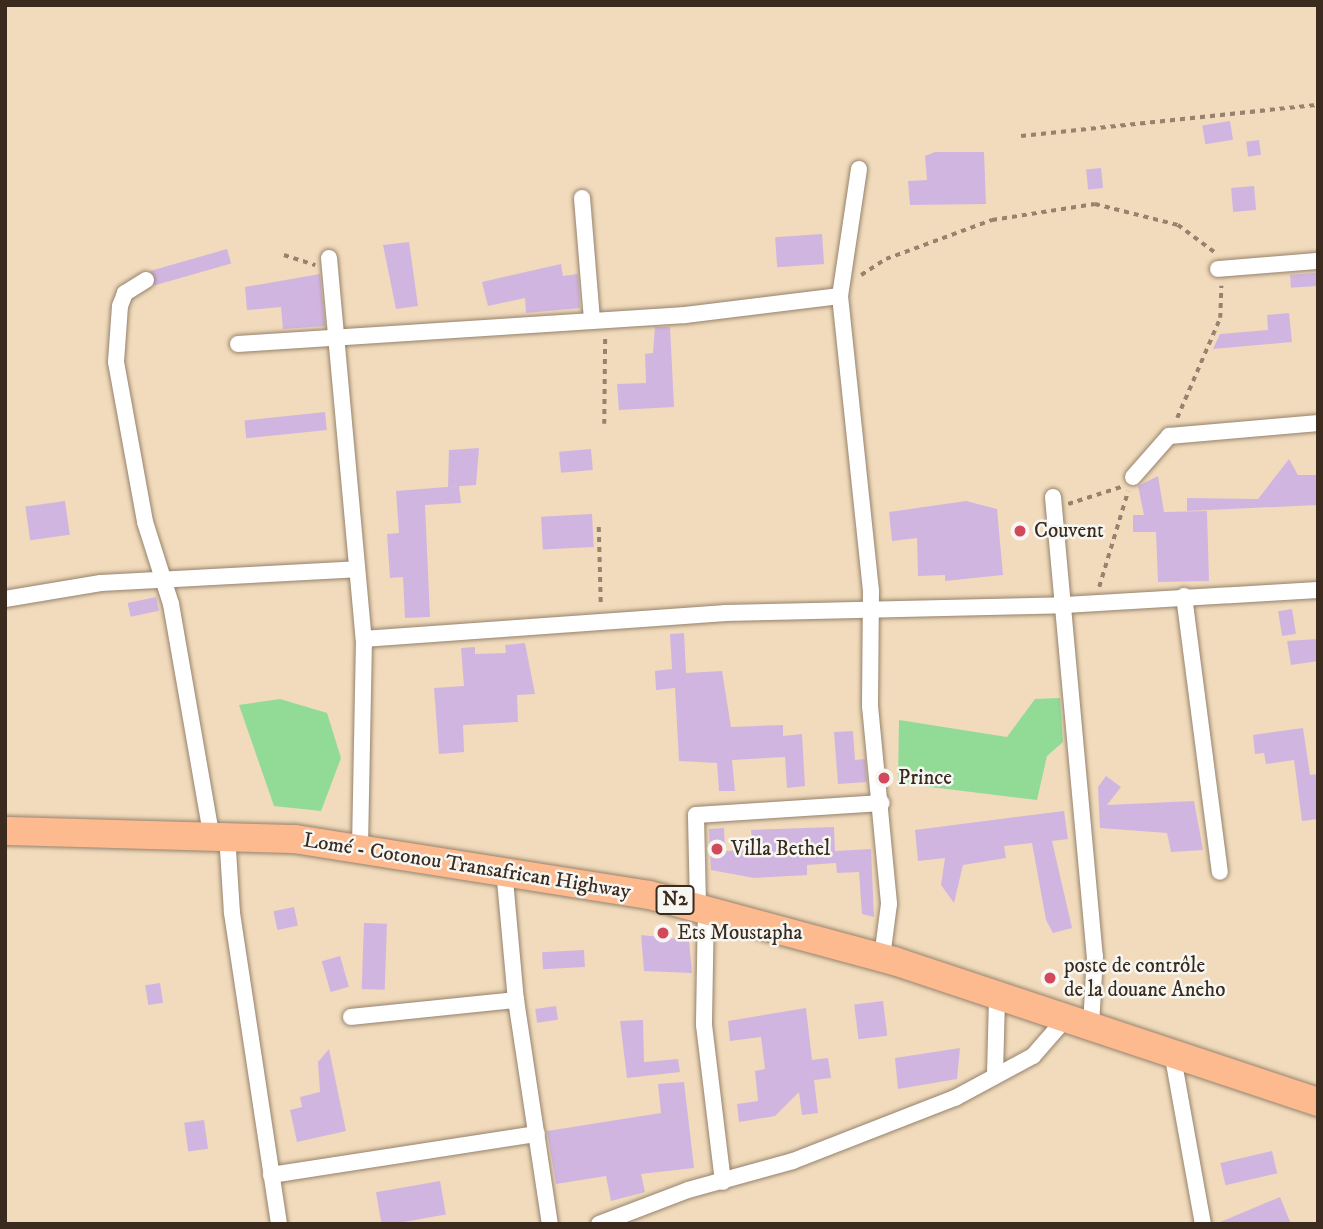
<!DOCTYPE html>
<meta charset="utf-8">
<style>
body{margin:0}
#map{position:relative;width:1323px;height:1229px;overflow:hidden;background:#f1dbbc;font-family:"IM FELL DW Pica",serif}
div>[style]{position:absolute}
.green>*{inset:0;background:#91db97}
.building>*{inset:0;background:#d1b5e1;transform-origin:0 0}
.path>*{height:3.5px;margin-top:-1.75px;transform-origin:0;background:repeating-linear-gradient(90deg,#96826d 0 5px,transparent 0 10px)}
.roads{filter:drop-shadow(0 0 2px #96826d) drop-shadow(0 0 2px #96826d)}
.street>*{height:16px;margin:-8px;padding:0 8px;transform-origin:8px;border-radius:8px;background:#fff}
.highway>*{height:28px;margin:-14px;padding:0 14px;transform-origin:14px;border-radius:14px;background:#fcba8e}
.dots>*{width:19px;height:19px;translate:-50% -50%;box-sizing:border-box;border:4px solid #f6f6f2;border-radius:50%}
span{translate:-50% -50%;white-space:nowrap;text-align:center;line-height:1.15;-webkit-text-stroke:5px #f6f6f2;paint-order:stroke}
.shield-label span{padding:2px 5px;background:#f6f6f2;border:2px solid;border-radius:5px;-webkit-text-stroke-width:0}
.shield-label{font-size:19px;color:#3b2a1e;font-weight:700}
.poi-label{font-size:21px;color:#3b2a1e}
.left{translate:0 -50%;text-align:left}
.street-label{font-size:21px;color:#3b2a1e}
.frame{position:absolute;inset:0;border:7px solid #3b2a1e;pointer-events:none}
</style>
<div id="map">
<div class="green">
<i style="clip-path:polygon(1060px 698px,1063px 742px,1047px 756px,1037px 800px,898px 783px,899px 720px,1007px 737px,1035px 699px)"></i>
<i style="clip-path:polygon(280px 699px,327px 713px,341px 758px,321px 811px,274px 806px,239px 705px)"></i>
</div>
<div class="building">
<i style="left:1230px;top:121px;width:19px;height:28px;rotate:81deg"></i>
<i style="left:1259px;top:140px;width:15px;height:13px;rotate:82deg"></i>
<i style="clip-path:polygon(935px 152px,984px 152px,986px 204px,910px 205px,908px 181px,927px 180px,925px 156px)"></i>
<i style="left:1101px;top:168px;width:20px;height:15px;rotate:84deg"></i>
<i style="left:1254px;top:186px;width:24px;height:23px;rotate:85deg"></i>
<i style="left:822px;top:234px;width:30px;height:47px;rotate:86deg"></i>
<i style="clip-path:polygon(409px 242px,418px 306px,396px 309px,383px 245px)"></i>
<i style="left:227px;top:249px;width:15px;height:80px;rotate:74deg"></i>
<i style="clip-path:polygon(561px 264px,563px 276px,578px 274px,580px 308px,526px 313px,525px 298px,488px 306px,482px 282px)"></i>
<i style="left:1316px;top:273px;width:13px;height:26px;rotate:86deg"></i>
<i style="clip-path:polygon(320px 274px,325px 326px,283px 329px,281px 307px,247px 310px,245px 287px)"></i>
<i style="clip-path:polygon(1289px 313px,1292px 342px,1213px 349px,1220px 334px,1268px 330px,1267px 315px)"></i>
<i style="clip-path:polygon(655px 327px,670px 327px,674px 407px,619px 410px,617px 384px,646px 383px,645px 354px,653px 353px)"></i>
<i style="left:325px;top:412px;width:18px;height:81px;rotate:84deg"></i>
<i style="clip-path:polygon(479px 448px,476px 485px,448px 487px,449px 450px)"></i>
<i style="left:591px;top:449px;width:21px;height:32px;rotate:85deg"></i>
<i style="clip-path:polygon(1289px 459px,1298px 475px,1318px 475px,1318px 505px,1187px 511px,1187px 498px,1258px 499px)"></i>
<i style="clip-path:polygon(1158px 476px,1164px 512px,1207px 511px,1209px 581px,1158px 582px,1156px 532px,1133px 532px,1133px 515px,1144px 515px,1138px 486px)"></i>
<i style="clip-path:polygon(459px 486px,461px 503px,425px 505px,430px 617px,405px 618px,403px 577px,390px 578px,387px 534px,399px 533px,396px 491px)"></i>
<i style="left:65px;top:501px;width:34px;height:40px;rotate:82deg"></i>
<i style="clip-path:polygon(966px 501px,997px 509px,1003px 575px,945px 581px,945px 575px,918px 576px,917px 538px,892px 541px,889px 512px)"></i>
<i style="left:592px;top:514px;width:33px;height:51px;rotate:87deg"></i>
<i style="left:156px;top:597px;width:14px;height:29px;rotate:78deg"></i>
<i style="left:1292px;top:609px;width:25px;height:14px;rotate:81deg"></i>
<i style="clip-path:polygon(684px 633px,686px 673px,722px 671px,731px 727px,783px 725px,783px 736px,802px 734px,805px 786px,787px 788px,785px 757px,732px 760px,735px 791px,719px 791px,717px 763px,679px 761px,675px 688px,656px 690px,655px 671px,672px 669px,670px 634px)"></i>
<i style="clip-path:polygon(1318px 639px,1318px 661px,1291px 665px,1287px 641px)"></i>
<i style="clip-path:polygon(525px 643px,535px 694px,517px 695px,518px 722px,463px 725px,464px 752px,439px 754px,434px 688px,464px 686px,461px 648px,475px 647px,475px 654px,506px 653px,505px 645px)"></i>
<i style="clip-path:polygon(1303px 728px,1310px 775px,1318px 774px,1318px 819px,1302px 821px,1294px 760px,1266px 764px,1264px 753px,1255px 754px,1253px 735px)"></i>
<i style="clip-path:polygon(853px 731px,855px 760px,865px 759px,867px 782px,838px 784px,834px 732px)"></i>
<i style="clip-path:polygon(1106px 776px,1121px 787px,1107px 805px,1194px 801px,1203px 850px,1171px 852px,1167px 833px,1100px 828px,1098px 787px)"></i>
<i style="clip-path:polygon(1064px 811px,1068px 839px,1052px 841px,1072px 928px,1053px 933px,1046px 920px,1032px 843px,1004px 846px,1006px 858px,963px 865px,954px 903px,941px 885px,945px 858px,918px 861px,915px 830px)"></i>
<i style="clip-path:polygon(834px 827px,835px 851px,871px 849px,874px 917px,862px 914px,859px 872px,837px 873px,836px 863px,807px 865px,807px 875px,754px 878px,711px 870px,709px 829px,724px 828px,725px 851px,753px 850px,751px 830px)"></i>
<i style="left:294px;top:907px;width:19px;height:21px;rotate:78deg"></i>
<i style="left:364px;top:923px;width:23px;height:66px;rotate:2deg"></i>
<i style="clip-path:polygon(641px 935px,689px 940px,692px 973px,644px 971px)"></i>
<i style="left:584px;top:950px;width:17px;height:42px;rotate:87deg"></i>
<i style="left:340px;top:956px;width:32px;height:19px;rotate:74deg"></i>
<i style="left:160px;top:983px;width:20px;height:15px;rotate:81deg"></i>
<i style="left:883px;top:1001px;width:35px;height:29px;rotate:83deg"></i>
<i style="left:556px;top:1006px;width:14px;height:21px;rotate:82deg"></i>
<i style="clip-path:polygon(806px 1008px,812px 1060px,828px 1058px,831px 1078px,814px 1080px,818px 1113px,802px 1115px,799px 1092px,775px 1116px,739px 1122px,737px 1104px,758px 1101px,755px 1071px,765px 1069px,761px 1037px,730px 1041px,728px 1021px)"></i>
<i style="clip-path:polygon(643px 1020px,644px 1062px,678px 1059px,680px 1072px,627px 1078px,620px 1021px)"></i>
<i style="clip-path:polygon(960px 1048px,957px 1079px,898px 1089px,895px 1058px)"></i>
<i style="clip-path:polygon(329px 1049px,346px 1131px,297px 1142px,290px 1110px,302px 1107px,300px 1097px,320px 1092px,318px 1062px)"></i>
<i style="clip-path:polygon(684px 1082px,694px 1168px,641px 1174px,645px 1192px,611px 1201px,606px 1176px,556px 1184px,547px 1131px,661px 1113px,658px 1084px)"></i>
<i style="left:204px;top:1120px;width:29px;height:20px;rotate:82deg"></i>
<i style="left:1272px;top:1151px;width:23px;height:53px;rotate:77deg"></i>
<i style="left:440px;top:1181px;width:34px;height:65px;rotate:80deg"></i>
<i style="clip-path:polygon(1280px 1197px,1291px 1224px,1218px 1224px,1218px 1223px)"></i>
</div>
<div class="path">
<i style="left:1021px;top:136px;width:299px;rotate:-6deg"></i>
<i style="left:284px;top:255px;width:33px;rotate:18deg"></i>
<i style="left:861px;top:275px;width:30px;rotate:-33deg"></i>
<i style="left:886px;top:259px;width:113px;rotate:-20.2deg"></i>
<i style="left:992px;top:220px;width:104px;rotate:-8.8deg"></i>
<i style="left:1095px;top:204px;width:86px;rotate:14.2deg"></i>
<i style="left:1178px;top:225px;width:49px;rotate:36.6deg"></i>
<i style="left:1177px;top:418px;width:109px;rotate:-66.7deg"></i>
<i style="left:1220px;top:318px;width:32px;rotate:-88deg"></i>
<i style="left:604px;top:424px;width:89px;rotate:-89.4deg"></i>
<i style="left:1068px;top:504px;width:56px;rotate:-17.8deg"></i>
<i style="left:599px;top:527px;width:79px;rotate:88.5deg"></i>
<i style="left:1099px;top:587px;width:100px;rotate:-73.2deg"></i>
</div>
<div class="roads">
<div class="street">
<i style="left:859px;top:169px;width:128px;rotate:98.5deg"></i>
<i style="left:840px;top:296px;width:296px;rotate:84deg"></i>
<i style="left:871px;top:590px;width:116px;rotate:90.5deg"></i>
<i style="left:870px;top:706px;width:199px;rotate:84.5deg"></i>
<i style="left:889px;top:904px;width:53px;rotate:97.5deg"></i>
<i style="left:582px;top:198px;width:122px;rotate:85.3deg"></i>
<i style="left:329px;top:258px;width:383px;rotate:84.8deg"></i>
<i style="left:364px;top:639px;width:208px;rotate:91.1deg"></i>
<i style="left:1218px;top:269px;width:100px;rotate:-4.6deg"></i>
<i style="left:146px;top:280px;width:25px;rotate:148deg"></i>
<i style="left:125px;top:293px;width:14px;rotate:111deg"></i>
<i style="left:120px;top:306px;width:56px;rotate:94.1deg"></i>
<i style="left:116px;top:362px;width:163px;rotate:79.7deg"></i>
<i style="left:145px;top:522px;width:86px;rotate:72.4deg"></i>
<i style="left:171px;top:604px;width:232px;rotate:80.1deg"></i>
<i style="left:238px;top:344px;width:448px;rotate:-3.7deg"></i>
<i style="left:685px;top:315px;width:156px;rotate:-7deg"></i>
<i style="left:1133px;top:477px;width:55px;rotate:-48.7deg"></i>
<i style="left:1169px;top:436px;width:150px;rotate:-5deg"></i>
<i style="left:1053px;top:497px;width:461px;rotate:84.8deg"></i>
<i style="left:1095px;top:956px;width:69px;rotate:93.3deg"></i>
<i style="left:1184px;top:596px;width:278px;rotate:82.6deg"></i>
<i style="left:5px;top:599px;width:97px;rotate:-9.5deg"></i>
<i style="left:101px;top:583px;width:256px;rotate:-3.1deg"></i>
<i style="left:364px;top:639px;width:362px;rotate:-4.1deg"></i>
<i style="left:725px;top:613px;width:340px;rotate:-1.3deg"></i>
<i style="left:1065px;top:605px;width:253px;rotate:-3.4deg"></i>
<i style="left:227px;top:834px;width:79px;rotate:86.4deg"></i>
<i style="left:232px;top:913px;width:315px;rotate:81.4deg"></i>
<i style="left:504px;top:869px;width:132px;rotate:84.8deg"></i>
<i style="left:516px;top:1000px;width:227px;rotate:81.4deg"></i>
<i style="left:698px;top:905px;width:90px;rotate:-91.3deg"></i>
<i style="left:696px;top:815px;width:186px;rotate:-3.7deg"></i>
<i style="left:706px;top:907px;width:118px;rotate:91deg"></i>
<i style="left:704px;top:1025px;width:158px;rotate:83.1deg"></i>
<i style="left:351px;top:1017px;width:166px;rotate:-5.9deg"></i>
<i style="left:1172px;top:1052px;width:175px;rotate:79.8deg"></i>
<i style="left:995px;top:1074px;width:79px;rotate:-88.5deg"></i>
<i style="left:271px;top:1175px;width:269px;rotate:-8.8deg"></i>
<i style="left:599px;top:1224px;width:95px;rotate:-20.9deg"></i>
<i style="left:688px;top:1190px;width:109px;rotate:-15.4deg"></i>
<i style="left:793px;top:1161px;width:174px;rotate:-21.3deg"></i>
<i style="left:955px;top:1098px;width:89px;rotate:-28.3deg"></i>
<i style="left:1033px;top:1056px;width:52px;rotate:-48.9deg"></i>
</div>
<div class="highway">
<i style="left:5px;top:831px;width:290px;rotate:1.6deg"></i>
<i style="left:295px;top:839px;width:358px;rotate:9deg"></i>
<i style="left:649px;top:895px;width:254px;rotate:15.1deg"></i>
<i style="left:894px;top:961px;width:447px;rotate:18.4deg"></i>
</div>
</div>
<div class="dots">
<i style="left:1020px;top:531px;background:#d1495b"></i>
<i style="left:884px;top:778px;background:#d1495b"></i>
<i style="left:717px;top:849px;background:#d1495b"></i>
<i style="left:663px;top:933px;background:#d1495b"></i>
<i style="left:1050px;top:978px;background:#d1495b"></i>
</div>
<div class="shield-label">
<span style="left:675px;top:900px">N2</span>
</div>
<div class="poi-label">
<span class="left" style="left:1034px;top:531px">Couvent</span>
<span class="left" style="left:898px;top:778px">Prince</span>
<span class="left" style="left:731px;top:849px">Villa Bethel</span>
<span class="left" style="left:677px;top:933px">Ets Moustapha</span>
<span class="left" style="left:1064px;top:978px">poste de contrôle<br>de la douane Aneho</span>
</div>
<div class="street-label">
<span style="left:467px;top:866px;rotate:9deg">Lomé - Cotonou Transafrican Highway</span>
</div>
<div class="frame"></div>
</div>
